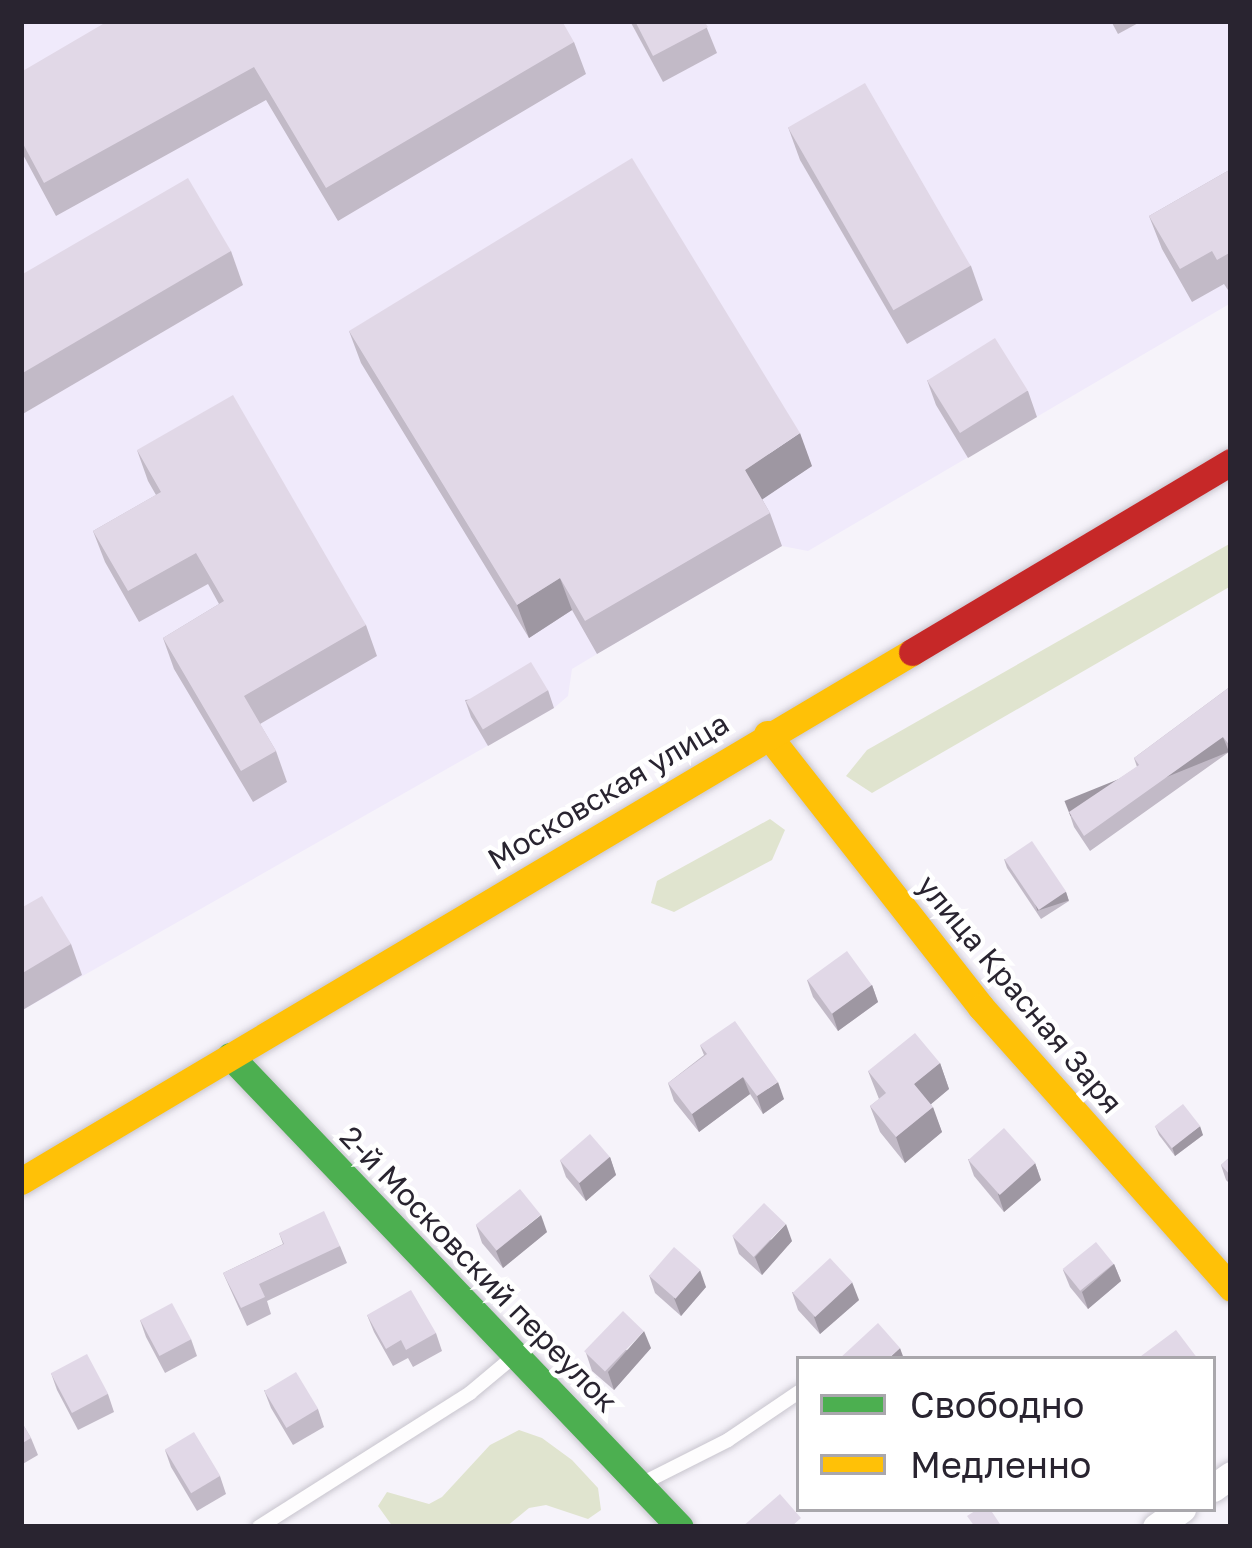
<!DOCTYPE html>
<meta charset="utf-8">
<style>
body{margin:0}
#map{position:relative;width:1252px;height:1548px;overflow:hidden;background:#f6f3fa;font-family:"Golos Text",sans-serif}
div>[style]{position:absolute}
.built>*{inset:0;background:#f0eafb}
.green>*{inset:0;background:#e0e4cf}
.roads{filter:drop-shadow(0 0 3px #c8c5ce) drop-shadow(0 0 3px #c8c5ce)}
.lane>*{height:14px;margin:-7px;padding:0 7px;transform-origin:7px;border-radius:7px;background:#fefdfe}
.street>*{height:27px;margin:-13.5px;padding:0 13.5px;transform-origin:13.5px;border-radius:13.5px;background:#fefdfe}
.fast>*{height:27px;margin:-13.5px;padding:0 13.5px;transform-origin:13.5px;border-radius:13.5px;background:#4caf50}
.slow>*{height:27px;margin:-13.5px;padding:0 13.5px;transform-origin:13.5px;border-radius:13.5px;background:#ffc107}
.jam>*{height:27px;margin:-13.5px;padding:0 13.5px;transform-origin:13.5px;border-radius:13.5px;background:#c62828}
.wall>*{inset:0;background:#c2bac7}
.shaded-wall>*{inset:0;background:#9e97a2;transform-origin:0 0}
.building>*{inset:0;background:#e1d8e7;transform-origin:0 0}
span{translate:-50% -50%;white-space:nowrap;text-align:center;line-height:1.15;-webkit-text-stroke:9px #fff;paint-order:stroke}
.street-label{font-size:30px;color:#292430}
.frame{position:absolute;inset:0;border:24px solid #292430;pointer-events:none}
.legend{position:absolute;left:796px;top:1356px;width:420px;height:156px;box-sizing:border-box;background:#fff;border:3px solid #a9a7ac;margin:0;padding:15px 21px;list-style:none;font-size:36px;color:#292430}
.legend li{display:flex;align-items:center;gap:24px;height:60px}
.legend b{width:60px;border:3px solid #a9a7ac}
</style>
<div id="map">
<div class="built">
<i style="clip-path:polygon(21px 21px,1231px 21px,1231px 303px,808px 551px,782px 546px,597px 654px,572px 669px,568px 696px,554px 708px,21px 1011px)"></i>
</div>
<div class="green">
<i style="clip-path:polygon(1231px 543px,1231px 586px,872px 793px,846px 776px,867px 750px)"></i>
<i style="clip-path:polygon(770px 819px,785px 830px,772px 860px,674px 912px,651px 903px,657px 881px)"></i>
<i style="clip-path:polygon(519px 1430px,542px 1438px,572px 1460px,598px 1488px,601px 1510px,588px 1519px,546px 1505px,529px 1508px,506px 1527px,393px 1527px,378px 1506px,387px 1492px,429px 1504px,442px 1497px,490px 1445px)"></i>
</div>
<div class="roads">
<div class="lane">
<i style="left:643px;top:1483px;width:95px;rotate:-26.8deg"></i>
<i style="left:728px;top:1440px;width:86px;rotate:-34.1deg"></i>
<i style="left:259px;top:1527px;width:250px;rotate:-32.4deg"></i>
<i style="left:470px;top:1393px;width:56px;rotate:-39.9deg"></i>
</div>
<div class="street">
<i style="left:1213px;top:1488px;width:22px;rotate:-36deg"></i>
<i style="left:1156px;top:1527px;width:32px;rotate:-35deg"></i>
</div>
<div class="fast">
<i style="left:230px;top:1056px;width:651px;rotate:46.31deg"></i>
</div>
<div class="slow">
<i style="left:767px;top:734px;width:347px;rotate:51.9deg"></i>
<i style="left:981px;top:1007px;width:376px;rotate:48.3deg"></i>
<i style="left:21px;top:1181px;width:1036px;rotate:-30.7deg"></i>
</div>
<div class="jam">
<i style="left:912px;top:652px;width:371px;rotate:-30.8deg"></i>
</div>
</div>
<div class="wall">
<i style="clip-path:polygon(630px 21px,704px 21px,717px 53px,663px 82px)"></i>
<i style="clip-path:polygon(1111px 21px,1142px 21px,1118px 34px)"></i>
<i style="clip-path:polygon(574px 42px,586px 74px,338px 221px,266px 100px,56px 216px,21px 151px,21px 72px)"></i>
<i style="clip-path:polygon(788px 127px,971px 266px,983px 300px,907px 344px,800px 160px)"></i>
<i style="clip-path:polygon(1231px 169px,1231px 292px,1230px 293px,1224px 284px,1192px 302px,1162px 249px,1149px 216px)"></i>
<i style="clip-path:polygon(231px 251px,243px 285px,21px 415px,21px 275px)"></i>
<i style="clip-path:polygon(349px 331px,812px 466px,762px 499px,770px 513px,782px 546px,597px 654px,572px 610px,529px 638px,361px 363px)"></i>
<i style="clip-path:polygon(927px 380px,1028px 391px,1037px 417px,968px 458px,936px 405px)"></i>
<i style="clip-path:polygon(137px 450px,366px 625px,377px 656px,260px 724px,276px 751px,287px 782px,253px 802px,174px 669px,163px 638px,219px 604px,208px 584px,139px 622px,105px 562px,93px 531px,156px 495px,148px 481px)"></i>
<i style="clip-path:polygon(1231px 686px,1231px 755px,1229px 752px,1090px 851px,1074px 827px,1069px 812px,1137px 767px,1134px 758px)"></i>
<i style="clip-path:polygon(548px 690px,554px 708px,488px 746px,471px 717px,465px 700px)"></i>
<i style="clip-path:polygon(1004px 859px,1066px 892px,1069px 901px,1041px 919px,1007px 868px)"></i>
<i style="clip-path:polygon(21px 908px,71px 944px,82px 975px,21px 1011px)"></i>
<i style="clip-path:polygon(807px 980px,872px 985px,878px 1002px,838px 1031px,813px 997px)"></i>
<i style="clip-path:polygon(700px 1045px,784px 1099px,763px 1114px,750px 1094px,699px 1132px,674px 1101px,668px 1083px,704px 1055px)"></i>
<i style="clip-path:polygon(940px 1063px,949px 1089px,931px 1104px,942px 1132px,905px 1163px,880px 1132px,870px 1106px,879px 1099px,868px 1071px)"></i>
<i style="clip-path:polygon(1155px 1126px,1203px 1135px,1175px 1156px,1159px 1135px)"></i>
<i style="clip-path:polygon(1231px 1156px,1231px 1185px,1226px 1180px,1221px 1165px)"></i>
<i style="clip-path:polygon(610px 1157px,616px 1175px,586px 1201px,566px 1177px,560px 1160px)"></i>
<i style="clip-path:polygon(968px 1159px,1035px 1163px,1041px 1180px,1004px 1212px,974px 1176px)"></i>
<i style="clip-path:polygon(476px 1225px,547px 1232px,503px 1268px,482px 1243px)"></i>
<i style="clip-path:polygon(279px 1233px,340px 1246px,347px 1263px,267px 1301px,271px 1314px,247px 1326px,223px 1273px,283px 1244px)"></i>
<i style="clip-path:polygon(733px 1237px,792px 1241px,762px 1275px,739px 1254px)"></i>
<i style="clip-path:polygon(1114px 1264px,1121px 1281px,1088px 1309px,1070px 1287px,1063px 1270px)"></i>
<i style="clip-path:polygon(649px 1275px,706px 1287px,681px 1316px,655px 1293px)"></i>
<i style="clip-path:polygon(792px 1292px,859px 1300px,820px 1334px,798px 1310px)"></i>
<i style="clip-path:polygon(367px 1315px,436px 1333px,442px 1351px,413px 1367px,408px 1358px,393px 1366px,374px 1332px)"></i>
<i style="clip-path:polygon(140px 1320px,191px 1339px,197px 1356px,165px 1373px,146px 1337px)"></i>
<i style="clip-path:polygon(651px 1348px,614px 1390px,592px 1371px,586px 1353px)"></i>
<i style="clip-path:polygon(51px 1373px,108px 1394px,114px 1412px,78px 1430px,57px 1390px)"></i>
<i style="clip-path:polygon(264px 1390px,318px 1409px,324px 1427px,293px 1445px,271px 1408px)"></i>
<i style="clip-path:polygon(21px 1421px,31px 1438px,38px 1455px,21px 1465px)"></i>
<i style="clip-path:polygon(165px 1450px,220px 1476px,226px 1494px,197px 1511px,171px 1467px)"></i>
</div>
<div class="shaded-wall">
<i style="clip-path:polygon(800px 433px,812px 466px,757px 503px,745px 470px)"></i>
<i style="clip-path:polygon(560px 578px,572px 610px,529px 638px,517px 605px)"></i>
<i style="left:1223px;top:737px;width:16px;height:171px;rotate:68deg"></i>
<i style="left:1066px;top:892px;width:9px;height:33px;rotate:72deg"></i>
<i style="clip-path:polygon(872px 985px,878px 1002px,838px 1031px,832px 1013px)"></i>
<i style="clip-path:polygon(940px 1063px,949px 1089px,924px 1110px,914px 1084px)"></i>
<i style="clip-path:polygon(743px 1077px,750px 1094px,699px 1132px,692px 1114px)"></i>
<i style="clip-path:polygon(778px 1082px,784px 1099px,763px 1114px,757px 1096px)"></i>
<i style="clip-path:polygon(933px 1107px,942px 1132px,905px 1163px,896px 1137px)"></i>
<i style="clip-path:polygon(1200px 1126px,1203px 1135px,1175px 1156px,1172px 1147px)"></i>
<i style="clip-path:polygon(610px 1157px,616px 1175px,586px 1201px,579px 1183px)"></i>
<i style="clip-path:polygon(1035px 1163px,1041px 1180px,1004px 1212px,998px 1194px)"></i>
<i style="clip-path:polygon(541px 1215px,547px 1232px,503px 1268px,496px 1251px)"></i>
<i style="clip-path:polygon(786px 1224px,792px 1241px,762px 1275px,755px 1257px)"></i>
<i style="clip-path:polygon(1114px 1264px,1121px 1281px,1088px 1309px,1082px 1292px)"></i>
<i style="clip-path:polygon(700px 1270px,706px 1287px,681px 1316px,674px 1298px)"></i>
<i style="clip-path:polygon(852px 1282px,859px 1300px,820px 1334px,814px 1317px)"></i>
<i style="clip-path:polygon(644px 1331px,651px 1348px,614px 1390px,608px 1372px)"></i>
<i style="clip-path:polygon(900px 1348px,904px 1359px,888px 1359px)"></i>
</div>
<div class="building">
<i style="clip-path:polygon(108px 21px,562px 21px,574px 42px,326px 188px,254px 67px,44px 183px,21px 140px,21px 72px)"></i>
<i style="clip-path:polygon(635px 21px,704px 21px,708px 27px,653px 56px)"></i>
<i style="left:865px;top:83px;width:211px;height:89px;rotate:60deg"></i>
<i style="clip-path:polygon(632px 158px,800px 433px,745px 470px,770px 513px,585px 621px,560px 578px,517px 605px,349px 331px)"></i>
<i style="clip-path:polygon(1231px 169px,1231px 252px,1217px 260px,1212px 251px,1180px 269px,1149px 216px)"></i>
<i style="clip-path:polygon(188px 178px,231px 251px,21px 374px,21px 275px)"></i>
<i style="left:995px;top:338px;width:62px;height:80px;rotate:58deg"></i>
<i style="clip-path:polygon(233px 395px,366px 625px,244px 696px,276px 751px,241px 771px,163px 638px,224px 601px,196px 553px,128px 591px,93px 531px,161px 492px,137px 450px)"></i>
<i style="left:531px;top:662px;width:33px;height:76px;rotate:59deg"></i>
<i style="clip-path:polygon(1231px 686px,1231px 747px,1223px 737px,1084px 836px,1069px 812px,1139px 765px,1134px 758px)"></i>
<i style="left:1032px;top:841px;width:61px;height:33px;rotate:56deg"></i>
<i style="clip-path:polygon(42px 896px,71px 944px,21px 974px,21px 908px)"></i>
<i style="left:847px;top:951px;width:42px;height:49px;rotate:54deg"></i>
<i style="clip-path:polygon(735px 1021px,778px 1082px,757px 1096px,743px 1077px,692px 1114px,668px 1083px,707px 1054px,700px 1045px)"></i>
<i style="clip-path:polygon(915px 1033px,940px 1063px,914px 1084px,933px 1107px,896px 1137px,870px 1106px,886px 1093px,868px 1071px)"></i>
<i style="left:1183px;top:1104px;width:28px;height:36px;rotate:52deg"></i>
<i style="left:1004px;top:1128px;width:47px;height:48px;rotate:48deg"></i>
<i style="left:590px;top:1134px;width:30px;height:40px;rotate:49deg"></i>
<i style="clip-path:polygon(1231px 1156px,1231px 1176px,1221px 1165px)"></i>
<i style="left:520px;top:1189px;width:33px;height:57px;rotate:51deg"></i>
<i style="left:764px;top:1203px;width:30px;height:46px;rotate:44deg"></i>
<i style="clip-path:polygon(324px 1211px,340px 1246px,259px 1284px,265px 1297px,241px 1308px,223px 1273px,284px 1244px,279px 1233px)"></i>
<i style="left:1096px;top:1242px;width:28px;height:43px;rotate:51deg"></i>
<i style="left:674px;top:1247px;width:35px;height:38px;rotate:41deg"></i>
<i style="left:830px;top:1258px;width:33px;height:51px;rotate:47deg"></i>
<i style="clip-path:polygon(411px 1290px,436px 1333px,406px 1350px,401px 1340px,386px 1349px,367px 1315px)"></i>
<i style="left:172px;top:1303px;width:41px;height:36px;rotate:62deg"></i>
<i style="left:623px;top:1311px;width:29px;height:56px;rotate:44deg"></i>
<i style="clip-path:polygon(878px 1323px,900px 1348px,888px 1359px,839px 1359px)"></i>
<i style="clip-path:polygon(1176px 1330px,1198px 1359px,1137px 1359px)"></i>
<i style="left:87px;top:1354px;width:45px;height:41px;rotate:62deg"></i>
<i style="left:296px;top:1372px;width:43px;height:37px;rotate:59deg"></i>
<i style="clip-path:polygon(21px 1421px,31px 1438px,21px 1444px)"></i>
<i style="left:194px;top:1432px;width:51px;height:34px;rotate:59deg"></i>
<i style="clip-path:polygon(780px 1494px,801px 1518px,791px 1527px,742px 1527px)"></i>
<i style="clip-path:polygon(978px 1509px,990px 1509px,1002px 1527px,975px 1527px,967px 1516px)"></i>
</div>
<div class="street-label">
<span style="left:608px;top:791px;rotate:-31deg">Московская улица</span>
<span style="left:1020px;top:994px;rotate:50deg">улица Красная Заря</span>
<span style="left:479px;top:1269px;rotate:46deg">2-й Московский переулок</span>
</div>
<div class="frame"></div>
<ul class="legend">
<li><b style="height:15px;background:#4caf50"></b>Свободно</li>
<li><b style="height:15px;background:#ffc107"></b>Медленно</li>
</ul>
</div>
